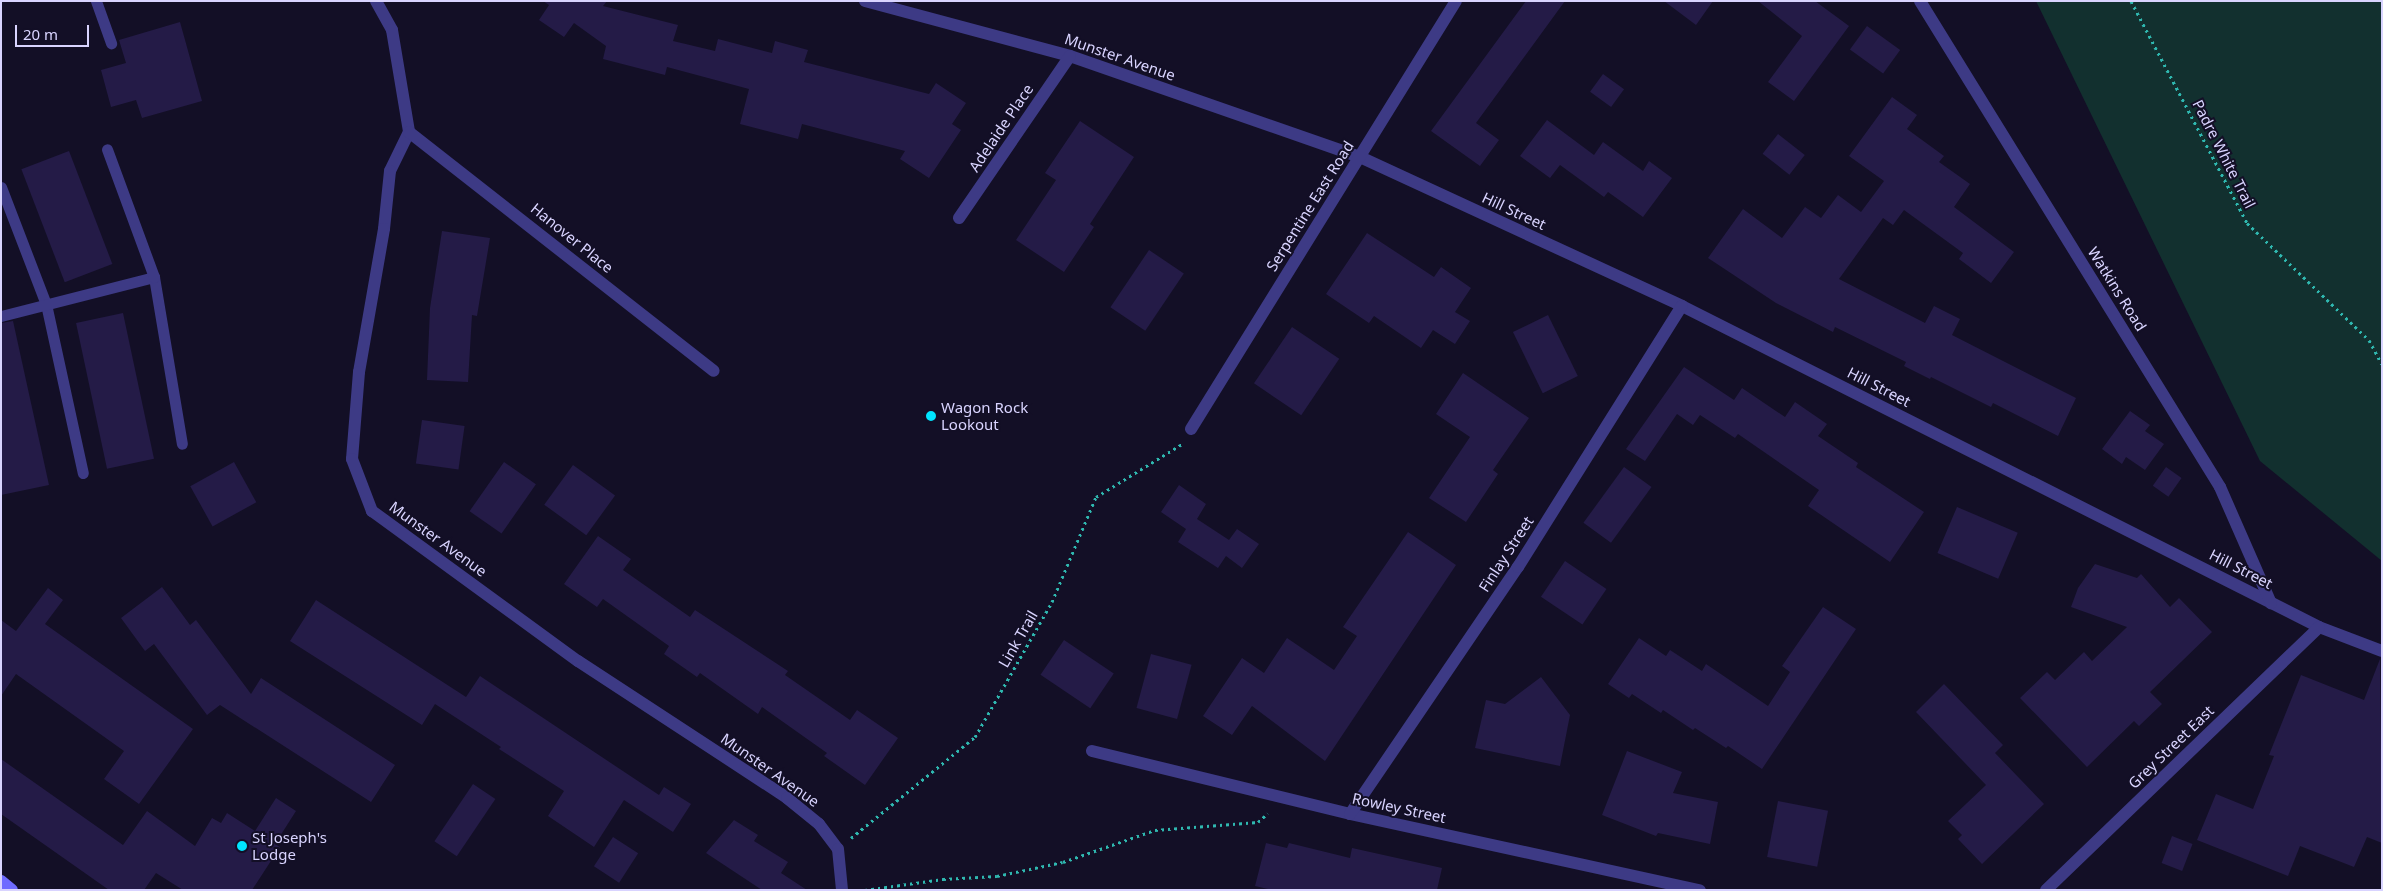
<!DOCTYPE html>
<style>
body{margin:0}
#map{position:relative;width:2383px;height:891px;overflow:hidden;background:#130f26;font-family:"Noto Sans",sans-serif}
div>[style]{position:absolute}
.green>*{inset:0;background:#12302f}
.building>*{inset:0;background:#241b47;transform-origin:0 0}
.path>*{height:3px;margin-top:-1.5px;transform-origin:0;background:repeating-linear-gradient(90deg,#2fb8b0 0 2.5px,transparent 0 6.5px)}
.service>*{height:11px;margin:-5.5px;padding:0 5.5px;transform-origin:5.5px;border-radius:5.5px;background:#3d3a85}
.minor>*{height:12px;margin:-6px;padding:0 6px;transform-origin:6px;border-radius:6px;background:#3d3a85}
.secondary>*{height:12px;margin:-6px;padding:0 6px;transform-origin:6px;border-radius:6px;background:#6f6bff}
.dots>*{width:14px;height:14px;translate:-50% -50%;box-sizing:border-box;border:2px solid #130f26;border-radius:50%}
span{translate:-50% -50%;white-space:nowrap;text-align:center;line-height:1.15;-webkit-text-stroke:4px #130f26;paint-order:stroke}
.street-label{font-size:15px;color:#d9d4ff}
.poi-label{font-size:15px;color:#d9d4ff}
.left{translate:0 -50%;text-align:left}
.frame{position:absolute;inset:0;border:2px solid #d9d4ff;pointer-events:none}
.scale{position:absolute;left:15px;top:25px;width:74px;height:22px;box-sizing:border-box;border:2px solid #d9d4ff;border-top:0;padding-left:6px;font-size:15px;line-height:18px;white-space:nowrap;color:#d9d4ff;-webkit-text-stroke:4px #130f26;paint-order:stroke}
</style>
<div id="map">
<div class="green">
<i style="clip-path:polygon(2036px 1px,2382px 1px,2382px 561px,2260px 461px)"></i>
</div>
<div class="building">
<i style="clip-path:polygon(543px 1px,607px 1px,603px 6px,678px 25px,673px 41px,715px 51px,718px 39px,772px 53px,775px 41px,808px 50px,804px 62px,929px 94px,936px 83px,966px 103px,952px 124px,961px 130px,929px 178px,900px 159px,905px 151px,802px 124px,798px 139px,740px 124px,749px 89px,667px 67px,665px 75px,603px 59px,606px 46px,574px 23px,564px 37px,539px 20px,549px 5px)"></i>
<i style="clip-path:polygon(1526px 1px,1565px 1px,1476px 123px,1499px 140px,1480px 166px,1431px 131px)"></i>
<i style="clip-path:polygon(1664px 1px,1713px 1px,1696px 25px)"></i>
<i style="clip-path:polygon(1758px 1px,1815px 1px,1849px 26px,1794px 101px,1768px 82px,1802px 36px)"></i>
<i style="clip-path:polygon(180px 22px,202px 101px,142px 118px,136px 100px,111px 107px,101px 70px,126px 63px,119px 40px)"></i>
<i style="left:1867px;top:26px;width:41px;height:29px;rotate:36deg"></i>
<i style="left:1603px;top:74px;width:26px;height:22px;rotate:36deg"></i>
<i style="clip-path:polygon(1892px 97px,1917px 115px,1907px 129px,1944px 156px,1939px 162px,1970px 184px,1954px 207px,2014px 252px,1991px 283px,1959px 259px,1963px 253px,1904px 210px,1893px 225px,1883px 218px,1839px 279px,1925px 323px,1934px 306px,1960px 319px,1952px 335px,2076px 398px,2058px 436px,1993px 403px,1991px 407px,1931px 377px,1930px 379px,1904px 366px,1906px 362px,1835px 327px,1833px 332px,1776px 303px,1708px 258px,1743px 209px,1782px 238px,1805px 207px,1821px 218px,1838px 195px,1861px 212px,1884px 181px,1849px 156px)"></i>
<i style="clip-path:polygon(1547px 120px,1594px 155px,1603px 142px,1643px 171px,1649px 161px,1672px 178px,1643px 217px,1608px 192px,1604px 197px,1560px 165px,1550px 178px,1520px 156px)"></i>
<i style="clip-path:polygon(1080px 121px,1134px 157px,1090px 224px,1094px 227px,1064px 272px,1016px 240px,1056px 180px,1045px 173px)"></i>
<i style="left:1778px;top:134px;width:34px;height:25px;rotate:38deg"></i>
<i style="left:69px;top:151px;width:121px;height:51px;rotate:69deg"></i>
<i style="clip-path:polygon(442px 231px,490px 238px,477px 316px,472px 315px,468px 382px,427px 380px,430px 308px)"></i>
<i style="clip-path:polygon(1367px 233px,1434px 277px,1441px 267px,1471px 288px,1455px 312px,1470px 321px,1455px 344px,1433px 330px,1421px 348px,1374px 316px,1369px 323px,1326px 294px)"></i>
<i style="left:1149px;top:250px;width:42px;height:69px;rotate:34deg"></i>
<i style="left:123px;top:313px;width:149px;height:48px;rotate:78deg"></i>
<i style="left:1548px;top:315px;width:68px;height:39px;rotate:64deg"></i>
<i style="clip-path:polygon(13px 321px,49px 485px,1px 495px,1px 323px)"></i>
<i style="left:1292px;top:327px;width:57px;height:68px;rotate:34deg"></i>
<i style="clip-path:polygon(1684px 367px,1734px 400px,1742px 388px,1785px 417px,1795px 402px,1827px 424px,1818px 436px,1858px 463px,1856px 467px,1924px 512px,1890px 562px,1808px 506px,1819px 490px,1738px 434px,1735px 438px,1700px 415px,1693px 425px,1677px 414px,1645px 461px,1626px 449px)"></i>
<i style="clip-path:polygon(1463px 373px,1529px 418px,1493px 470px,1498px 474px,1466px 522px,1429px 498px,1470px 437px,1436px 414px)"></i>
<i style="clip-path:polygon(2130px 411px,2150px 425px,2145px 431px,2164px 444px,2145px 470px,2126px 457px,2122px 464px,2102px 449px)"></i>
<i style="left:422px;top:420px;width:43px;height:44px;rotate:8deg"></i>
<i style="left:234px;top:462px;width:46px;height:50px;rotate:61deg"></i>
<i style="left:504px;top:462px;width:39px;height:60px;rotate:35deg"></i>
<i style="left:573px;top:465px;width:52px;height:49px;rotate:36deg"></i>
<i style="left:1624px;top:467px;width:34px;height:69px;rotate:36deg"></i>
<i style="left:2166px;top:467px;width:19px;height:23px;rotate:35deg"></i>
<i style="clip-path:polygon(1179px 485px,1206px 504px,1197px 519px,1229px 540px,1237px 529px,1259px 544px,1242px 568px,1226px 556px,1218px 568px,1178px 542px,1186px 529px,1161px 512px)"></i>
<i style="left:1957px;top:507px;width:66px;height:50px;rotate:23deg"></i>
<i style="clip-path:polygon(1408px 532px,1456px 565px,1325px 761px,1252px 706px,1232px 735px,1203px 716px,1242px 658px,1264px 673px,1287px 638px,1334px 670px,1357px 636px,1343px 627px)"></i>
<i style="clip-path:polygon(598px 536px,631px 559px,623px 570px,690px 617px,695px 610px,788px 671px,785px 675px,850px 720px,857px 710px,898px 738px,865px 785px,824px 756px,827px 753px,762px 707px,758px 714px,700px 673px,697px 677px,664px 654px,669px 646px,603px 599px,597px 607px,564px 584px)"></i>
<i style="left:1565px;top:561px;width:50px;height:43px;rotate:34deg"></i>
<i style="clip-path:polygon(2095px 564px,2137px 578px,2141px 574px,2170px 607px,2179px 598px,2212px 632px,2150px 692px,2162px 704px,2139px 726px,2134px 721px,2087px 767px,2020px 698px,2047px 672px,2055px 680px,2084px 652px,2092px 661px,2127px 627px,2071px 607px,2078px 588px)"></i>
<i style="clip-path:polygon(162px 587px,190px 625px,196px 620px,251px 694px,261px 678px,395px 765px,371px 802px,220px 705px,207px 715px,154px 644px,145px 651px,121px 618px)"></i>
<i style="clip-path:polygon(48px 588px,63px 600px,45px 624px,193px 729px,139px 804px,104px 779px,124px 751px,16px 674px,1px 696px,1px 620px,16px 631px)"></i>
<i style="clip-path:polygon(316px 600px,466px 697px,480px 676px,659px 795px,664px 787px,691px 804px,673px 832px,624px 800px,594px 847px,548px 816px,564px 791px,499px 749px,501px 747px,435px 704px,422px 725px,290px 641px)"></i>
<i style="clip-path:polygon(1823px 607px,1856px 629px,1762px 769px,1728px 746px,1726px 748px,1695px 728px,1693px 730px,1663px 710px,1661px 713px,1632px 694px,1629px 698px,1608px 684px,1639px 638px,1666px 656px,1670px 650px,1702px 671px,1706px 664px,1768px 706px,1790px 672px,1782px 666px)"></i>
<i style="left:1064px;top:640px;width:60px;height:42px;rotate:34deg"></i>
<i style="left:1151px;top:654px;width:42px;height:56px;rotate:15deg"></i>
<i style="clip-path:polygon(2380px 659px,2382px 843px,2367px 837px,2354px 867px,2300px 846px,2288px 876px,2197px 840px,2216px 794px,2253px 809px,2274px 756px,2269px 755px,2301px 675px,2364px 700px)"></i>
<i style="clip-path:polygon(1541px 677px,1570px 715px,1560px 766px,1475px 748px,1486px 700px,1505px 704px)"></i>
<i style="clip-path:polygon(1944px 684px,2003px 745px,1995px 753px,2044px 804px,1982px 864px,1958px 839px,1962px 835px,1948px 821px,1986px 785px,1916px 712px)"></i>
<i style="clip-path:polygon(1627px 751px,1682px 772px,1673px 793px,1718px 802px,1710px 844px,1658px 833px,1656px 836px,1602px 815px)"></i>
<i style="clip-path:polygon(1px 759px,123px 845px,147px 811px,195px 846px,212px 818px,221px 823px,227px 813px,255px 831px,276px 798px,296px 811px,275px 844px,280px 847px,252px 890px,183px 890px,156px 873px,144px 890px,109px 890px,1px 814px)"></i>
<i style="left:473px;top:784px;width:27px;height:69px;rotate:34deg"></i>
<i style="left:1778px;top:801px;width:51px;height:57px;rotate:11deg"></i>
<i style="clip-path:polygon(734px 820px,758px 835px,754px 841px,788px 862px,781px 873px,807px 890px,762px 890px,706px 853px)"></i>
<i style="left:2172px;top:836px;width:22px;height:29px;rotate:21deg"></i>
<i style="left:613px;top:837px;width:30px;height:35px;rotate:33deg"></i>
<i style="clip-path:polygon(1266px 843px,1287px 848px,1289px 843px,1350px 858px,1352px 848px,1442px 868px,1437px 890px,1272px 890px,1255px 886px)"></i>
</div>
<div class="path">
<i style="left:2131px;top:1px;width:250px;rotate:62.4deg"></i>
<i style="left:2247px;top:223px;width:169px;rotate:43.8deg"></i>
<i style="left:2369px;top:340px;width:27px;rotate:62deg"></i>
<i style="left:851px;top:838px;width:160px;rotate:-39.2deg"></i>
<i style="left:975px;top:737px;width:155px;rotate:-60.3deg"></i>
<i style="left:1052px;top:602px;width:114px;rotate:-67.3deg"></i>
<i style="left:1096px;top:497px;width:101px;rotate:-31.6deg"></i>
<i style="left:865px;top:890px;width:79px;rotate:-8deg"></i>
<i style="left:943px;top:879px;width:54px;rotate:-3.2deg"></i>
<i style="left:997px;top:876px;width:67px;rotate:-12deg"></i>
<i style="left:1063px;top:862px;width:97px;rotate:-19.2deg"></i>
<i style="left:1155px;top:830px;width:103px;rotate:-4.4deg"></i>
<i style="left:1258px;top:822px;width:13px;rotate:-42deg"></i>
</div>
<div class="service">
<i style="left:96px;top:1px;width:45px;rotate:70.3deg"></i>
<i style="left:1px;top:187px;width:125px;rotate:69deg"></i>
<i style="left:46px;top:304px;width:173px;rotate:77.7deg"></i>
<i style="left:154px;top:277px;width:169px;rotate:80.5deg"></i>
<i style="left:1px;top:316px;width:158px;rotate:-14.3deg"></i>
<i style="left:154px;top:277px;width:136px;rotate:-110.2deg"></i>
</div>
<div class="minor">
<i style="left:376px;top:1px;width:33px;rotate:61deg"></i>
<i style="left:392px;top:30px;width:103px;rotate:80.5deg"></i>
<i style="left:409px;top:132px;width:43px;rotate:116deg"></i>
<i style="left:390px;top:171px;width:58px;rotate:95.9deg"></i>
<i style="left:384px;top:229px;width:145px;rotate:99.9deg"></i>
<i style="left:359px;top:372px;width:87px;rotate:94.6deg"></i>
<i style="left:352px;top:459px;width:56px;rotate:69deg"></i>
<i style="left:372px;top:511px;width:255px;rotate:36.1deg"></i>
<i style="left:578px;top:661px;width:250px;rotate:33.2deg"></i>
<i style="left:787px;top:798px;width:41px;rotate:39.1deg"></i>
<i style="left:819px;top:824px;width:31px;rotate:53deg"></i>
<i style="left:838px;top:849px;width:41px;rotate:84.4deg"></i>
<i style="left:865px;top:1px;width:212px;rotate:15deg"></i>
<i style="left:1070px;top:56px;width:307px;rotate:19.2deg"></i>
<i style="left:1360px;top:157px;width:355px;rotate:24.8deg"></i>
<i style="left:1682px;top:306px;width:713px;rotate:26.74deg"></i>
<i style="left:2319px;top:627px;width:67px;rotate:20.9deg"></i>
<i style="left:1920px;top:1px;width:571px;rotate:58.31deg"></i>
<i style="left:2220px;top:487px;width:127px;rotate:66.3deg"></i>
<i style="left:409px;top:132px;width:387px;rotate:38.1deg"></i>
<i style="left:959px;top:218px;width:196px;rotate:-55.6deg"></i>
<i style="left:1191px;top:429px;width:503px;rotate:-58.24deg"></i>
<i style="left:1092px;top:751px;width:266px;rotate:13.7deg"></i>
<i style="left:1350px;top:814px;width:358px;rotate:12.3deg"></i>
<i style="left:1350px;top:814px;width:299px;rotate:-55.8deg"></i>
<i style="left:1518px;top:567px;width:308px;rotate:-57.9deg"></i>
<i style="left:2046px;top:890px;width:379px;rotate:-43.9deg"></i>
</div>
<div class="secondary">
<i style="left:1px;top:881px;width:14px;rotate:39deg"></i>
</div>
<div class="dots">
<i style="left:931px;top:416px;background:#00e5ff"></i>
<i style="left:242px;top:846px;background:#00e5ff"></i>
</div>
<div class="street-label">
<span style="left:1120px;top:57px;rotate:19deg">Munster Avenue</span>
<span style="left:1001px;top:128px;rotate:-56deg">Adelaide Place</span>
<span style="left:2224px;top:154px;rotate:63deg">Padre White Trail</span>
<span style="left:1310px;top:206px;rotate:-58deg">Serpentine East Road</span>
<span style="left:1514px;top:211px;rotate:25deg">Hill Street</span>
<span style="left:572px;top:238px;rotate:39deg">Hanover Place</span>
<span style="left:2117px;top:289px;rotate:58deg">Watkins Road</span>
<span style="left:1879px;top:387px;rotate:27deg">Hill Street</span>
<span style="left:438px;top:539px;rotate:36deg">Munster Avenue</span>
<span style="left:1506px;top:554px;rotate:-57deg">Finlay Street</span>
<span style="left:2241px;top:569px;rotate:27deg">Hill Street</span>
<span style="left:1018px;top:639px;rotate:-60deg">Link Trail</span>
<span style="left:2171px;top:747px;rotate:-44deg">Grey Street East</span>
<span style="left:770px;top:770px;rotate:35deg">Munster Avenue</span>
<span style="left:1399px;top:808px;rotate:12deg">Rowley Street</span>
</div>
<div class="poi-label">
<span class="left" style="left:941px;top:416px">Wagon Rock<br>Lookout</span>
<span class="left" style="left:252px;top:846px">St Joseph's<br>Lodge</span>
</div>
<div class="frame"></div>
<div class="scale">20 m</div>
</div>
